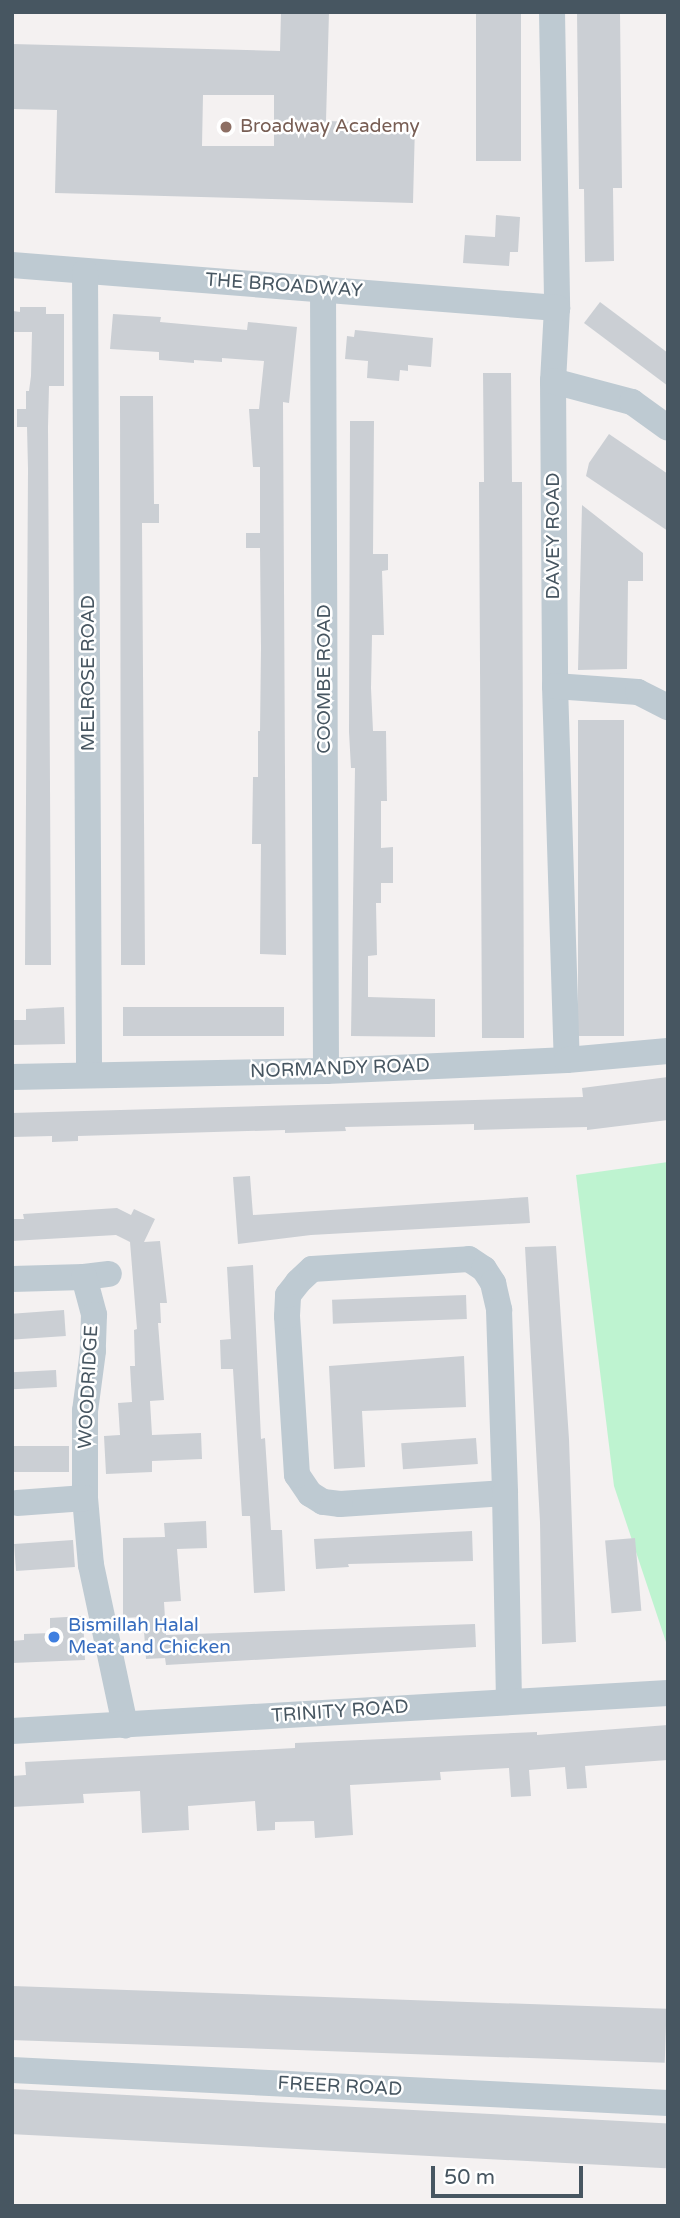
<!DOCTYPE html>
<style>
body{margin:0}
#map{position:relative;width:680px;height:2218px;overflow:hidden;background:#f4f1f1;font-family:"Varela Round",sans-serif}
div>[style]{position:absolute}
.green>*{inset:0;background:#bef3d0}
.building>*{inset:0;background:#cbcfd4;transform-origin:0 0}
.minor>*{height:26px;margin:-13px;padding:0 13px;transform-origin:13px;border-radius:13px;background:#becad2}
.dots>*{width:19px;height:19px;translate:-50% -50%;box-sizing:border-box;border:4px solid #fff;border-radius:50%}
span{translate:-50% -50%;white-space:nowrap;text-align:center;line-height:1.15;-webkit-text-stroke:5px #fff;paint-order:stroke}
.education-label{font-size:19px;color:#785e54}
.left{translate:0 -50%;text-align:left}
.street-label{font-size:19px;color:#475661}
.shop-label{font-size:19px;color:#366cbe}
.frame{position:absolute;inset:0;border:14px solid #475661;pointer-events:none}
.scale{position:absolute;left:431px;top:2166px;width:152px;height:32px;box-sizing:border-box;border:4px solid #475661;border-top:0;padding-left:9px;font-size:21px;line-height:24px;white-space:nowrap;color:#475661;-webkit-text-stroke:5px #fff;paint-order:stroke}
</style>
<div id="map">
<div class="green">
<i style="clip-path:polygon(668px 1162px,668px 1648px,614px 1486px,576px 1175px)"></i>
</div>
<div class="building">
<i style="clip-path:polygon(evenodd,281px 12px,329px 12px,326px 121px,415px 124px,413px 203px,55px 193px,57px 110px,12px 109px,12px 44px,280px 51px,281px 12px,203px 95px,274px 95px,274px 146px,202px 146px,203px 95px)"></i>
<i style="left:476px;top:12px;width:45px;height:149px"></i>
<i style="clip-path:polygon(577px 12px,620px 12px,622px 188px,613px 188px,614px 261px,585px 262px,584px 189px,579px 189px)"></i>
<i style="clip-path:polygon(496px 215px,520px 217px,518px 252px,510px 252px,509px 266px,463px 263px,465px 235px,495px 237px)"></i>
<i style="clip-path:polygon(600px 302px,668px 353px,668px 386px,584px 323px)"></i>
<i style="clip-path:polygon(20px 307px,46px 307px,46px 314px,64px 314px,64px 386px,49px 386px,48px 427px,51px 965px,25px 965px,28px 469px,27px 427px,17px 427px,17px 409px,26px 409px,26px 391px,29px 391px,31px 376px,32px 332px,12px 332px,13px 311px,20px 312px)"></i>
<i style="clip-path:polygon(113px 314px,161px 317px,160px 322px,247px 330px,248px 322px,297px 327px,289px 403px,283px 402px,286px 955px,260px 954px,261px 844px,252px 844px,253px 777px,258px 777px,258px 731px,260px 731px,261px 648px,260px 548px,246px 548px,246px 533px,260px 533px,260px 467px,253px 467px,249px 409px,259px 409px,264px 361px,222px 358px,222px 362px,194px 360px,194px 363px,159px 360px,159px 352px,110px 349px)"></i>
<i style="clip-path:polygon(355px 330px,433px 338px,431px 367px,408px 365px,408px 371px,400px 370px,399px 381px,367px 378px,368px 361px,345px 359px,347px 336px,354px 337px)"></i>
<i style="clip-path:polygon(483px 373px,511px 373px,512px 482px,522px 482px,524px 1038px,482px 1038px,479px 482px,484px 482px)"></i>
<i style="clip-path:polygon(120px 396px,153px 396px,154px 504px,159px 504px,159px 523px,142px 523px,145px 965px,121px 965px)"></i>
<i style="clip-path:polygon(350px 421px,374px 421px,373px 554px,388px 554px,388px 570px,382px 571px,384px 635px,372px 635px,371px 688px,373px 731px,386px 731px,387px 801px,381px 801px,381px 848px,393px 847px,393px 883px,381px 883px,381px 903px,376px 903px,377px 955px,368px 956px,368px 997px,435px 999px,435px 1037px,351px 1036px,355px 768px,351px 768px,349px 732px)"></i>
<i style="clip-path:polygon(609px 434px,668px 474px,668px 531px,586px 476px,589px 463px)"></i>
<i style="clip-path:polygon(582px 505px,643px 553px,643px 581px,628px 581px,627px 669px,578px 670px)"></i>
<i style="left:578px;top:720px;width:46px;height:316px"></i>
<i style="clip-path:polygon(64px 1007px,65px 1044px,12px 1045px,12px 1020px,26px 1020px,26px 1009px)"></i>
<i style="left:284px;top:1007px;width:29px;height:161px;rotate:90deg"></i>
<i style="clip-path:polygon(668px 1077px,668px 1120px,587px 1130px,587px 1127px,474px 1130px,474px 1124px,433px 1125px,345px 1127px,346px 1131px,285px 1133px,285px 1130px,78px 1136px,78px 1141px,52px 1142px,52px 1136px,12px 1137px,12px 1113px,583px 1097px,582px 1088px)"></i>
<i style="clip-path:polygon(250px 1176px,253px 1215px,528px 1197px,530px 1223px,311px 1235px,238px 1244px,233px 1177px)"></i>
<i style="clip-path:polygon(117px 1208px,131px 1215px,134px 1209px,155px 1219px,144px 1242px,160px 1241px,167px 1303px,160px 1303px,161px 1323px,158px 1323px,164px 1400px,150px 1401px,152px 1435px,201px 1433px,202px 1459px,152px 1461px,152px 1472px,106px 1474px,104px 1436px,120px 1435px,118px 1403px,132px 1402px,130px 1366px,135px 1366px,134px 1330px,137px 1329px,130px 1242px,116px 1235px,12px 1241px,12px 1219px,24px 1219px,23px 1214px)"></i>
<i style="clip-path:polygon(556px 1246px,569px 1439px,576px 1642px,542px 1644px,540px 1522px,525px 1247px)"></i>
<i style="clip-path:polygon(253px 1265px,261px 1439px,265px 1438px,271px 1530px,282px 1530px,285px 1591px,254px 1593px,250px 1516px,242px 1516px,233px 1369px,221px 1369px,220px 1340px,231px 1339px,227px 1267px)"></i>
<i style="left:466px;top:1295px;width:24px;height:134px;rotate:88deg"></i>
<i style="left:64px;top:1310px;width:26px;height:52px;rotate:86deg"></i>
<i style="clip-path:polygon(464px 1356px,466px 1407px,362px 1411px,365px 1467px,334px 1469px,329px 1366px)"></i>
<i style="left:56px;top:1370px;width:17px;height:44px;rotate:87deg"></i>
<i style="left:476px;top:1438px;width:26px;height:75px;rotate:86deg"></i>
<i style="left:69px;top:1446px;width:26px;height:57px;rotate:90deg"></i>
<i style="clip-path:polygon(206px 1521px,207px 1548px,177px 1549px,181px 1601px,164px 1602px,166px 1635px,475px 1624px,476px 1647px,166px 1665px,165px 1658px,146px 1659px,143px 1617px,123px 1618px,123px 1538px,165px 1537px,164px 1523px)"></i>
<i style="clip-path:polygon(472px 1531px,473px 1561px,348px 1564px,349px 1567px,316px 1569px,314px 1539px)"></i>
<i style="left:635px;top:1538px;width:73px;height:30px;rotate:85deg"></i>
<i style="left:73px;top:1540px;width:27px;height:59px;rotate:86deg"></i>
<i style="clip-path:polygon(83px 1616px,85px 1660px,12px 1663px,12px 1641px,24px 1640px,24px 1634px,50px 1633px,50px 1618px)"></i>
<i style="clip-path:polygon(668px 1725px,668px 1760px,585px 1766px,587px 1788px,567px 1789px,565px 1767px,529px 1770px,531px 1796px,511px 1797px,509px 1768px,440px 1772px,441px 1780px,350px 1785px,353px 1835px,315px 1838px,314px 1821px,275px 1822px,275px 1830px,257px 1831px,255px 1801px,188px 1806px,189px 1830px,142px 1833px,140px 1791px,83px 1794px,84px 1803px,12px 1807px,12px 1776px,26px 1775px,25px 1762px,295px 1748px,295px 1743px,537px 1732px,537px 1735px)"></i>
<i style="left:12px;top:1986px;width:655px;height:54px;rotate:2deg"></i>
<i style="left:12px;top:2089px;width:657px;height:45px;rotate:3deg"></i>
</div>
<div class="minor">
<i style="left:552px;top:12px;width:296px;rotate:89deg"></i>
<i style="left:557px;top:308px;width:73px;rotate:93.1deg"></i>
<i style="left:553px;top:381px;width:305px;rotate:89.6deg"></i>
<i style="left:555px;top:686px;width:374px;rotate:88.2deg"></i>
<i style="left:12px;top:265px;width:547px;rotate:4.51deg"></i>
<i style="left:85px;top:272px;width:802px;rotate:89.71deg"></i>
<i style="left:323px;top:288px;width:783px;rotate:89.78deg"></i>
<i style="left:553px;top:381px;width:82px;rotate:14.9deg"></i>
<i style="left:632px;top:402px;width:44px;rotate:35.8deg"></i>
<i style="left:555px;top:686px;width:83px;rotate:4.1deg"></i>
<i style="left:638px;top:692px;width:34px;rotate:27deg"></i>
<i style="left:12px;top:1077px;width:314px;rotate:-1.1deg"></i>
<i style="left:326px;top:1071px;width:241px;rotate:-2.6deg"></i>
<i style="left:567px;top:1060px;width:101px;rotate:-5.1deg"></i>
<i style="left:84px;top:1277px;width:25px;rotate:-7deg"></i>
<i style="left:12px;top:1279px;width:72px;rotate:-1.6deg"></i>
<i style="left:84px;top:1277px;width:39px;rotate:75deg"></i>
<i style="left:94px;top:1315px;width:36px;rotate:92deg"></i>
<i style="left:93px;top:1351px;width:61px;rotate:97.6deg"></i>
<i style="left:85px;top:1411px;width:87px;rotate:90deg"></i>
<i style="left:85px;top:1498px;width:67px;rotate:84.9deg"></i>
<i style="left:91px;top:1565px;width:164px;rotate:78deg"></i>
<i style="left:505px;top:1493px;width:165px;rotate:176.2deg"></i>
<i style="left:340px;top:1504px;width:17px;rotate:-173deg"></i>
<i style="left:323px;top:1502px;width:15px;rotate:-148deg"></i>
<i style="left:310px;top:1494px;width:23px;rotate:-124deg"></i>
<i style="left:297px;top:1475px;width:159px;rotate:-93.6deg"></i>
<i style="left:287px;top:1316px;width:21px;rotate:-87deg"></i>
<i style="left:288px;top:1295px;width:16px;rotate:-52deg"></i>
<i style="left:298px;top:1282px;width:19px;rotate:-43deg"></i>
<i style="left:312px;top:1269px;width:157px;rotate:-3.6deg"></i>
<i style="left:469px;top:1259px;width:18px;rotate:34deg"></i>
<i style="left:484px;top:1269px;width:17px;rotate:57deg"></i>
<i style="left:493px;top:1283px;width:28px;rotate:77deg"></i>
<i style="left:499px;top:1310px;width:183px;rotate:88.1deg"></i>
<i style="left:505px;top:1493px;width:208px;rotate:88.9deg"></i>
<i style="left:17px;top:1503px;width:68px;rotate:-4.2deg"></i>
<i style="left:12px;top:1731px;width:657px;rotate:-3.32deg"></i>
<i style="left:12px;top:2070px;width:657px;rotate:2.88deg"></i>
</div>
<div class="dots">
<i style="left:226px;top:127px;background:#8d6e63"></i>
<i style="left:54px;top:1637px;background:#3f7fe0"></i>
</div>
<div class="education-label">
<span class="left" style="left:240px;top:127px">Broadway Academy</span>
</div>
<div class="street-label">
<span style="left:284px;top:286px;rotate:4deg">THE BROADWAY</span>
<span style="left:554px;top:536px;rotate:-90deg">DAVEY ROAD</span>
<span style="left:89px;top:673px;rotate:-90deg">MELROSE ROAD</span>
<span style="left:325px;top:679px;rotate:-90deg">COOMBE ROAD</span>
<span style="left:340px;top:1069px;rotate:-2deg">NORMANDY ROAD</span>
<span style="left:89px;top:1387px;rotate:-87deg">WOODRIDGE</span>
<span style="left:340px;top:1712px;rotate:-4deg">TRINITY ROAD</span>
<span style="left:340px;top:2087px;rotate:3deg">FREER ROAD</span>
</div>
<div class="shop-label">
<span class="left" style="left:68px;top:1637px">Bismillah Halal<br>Meat and Chicken</span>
</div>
<div class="frame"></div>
<div class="scale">50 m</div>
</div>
